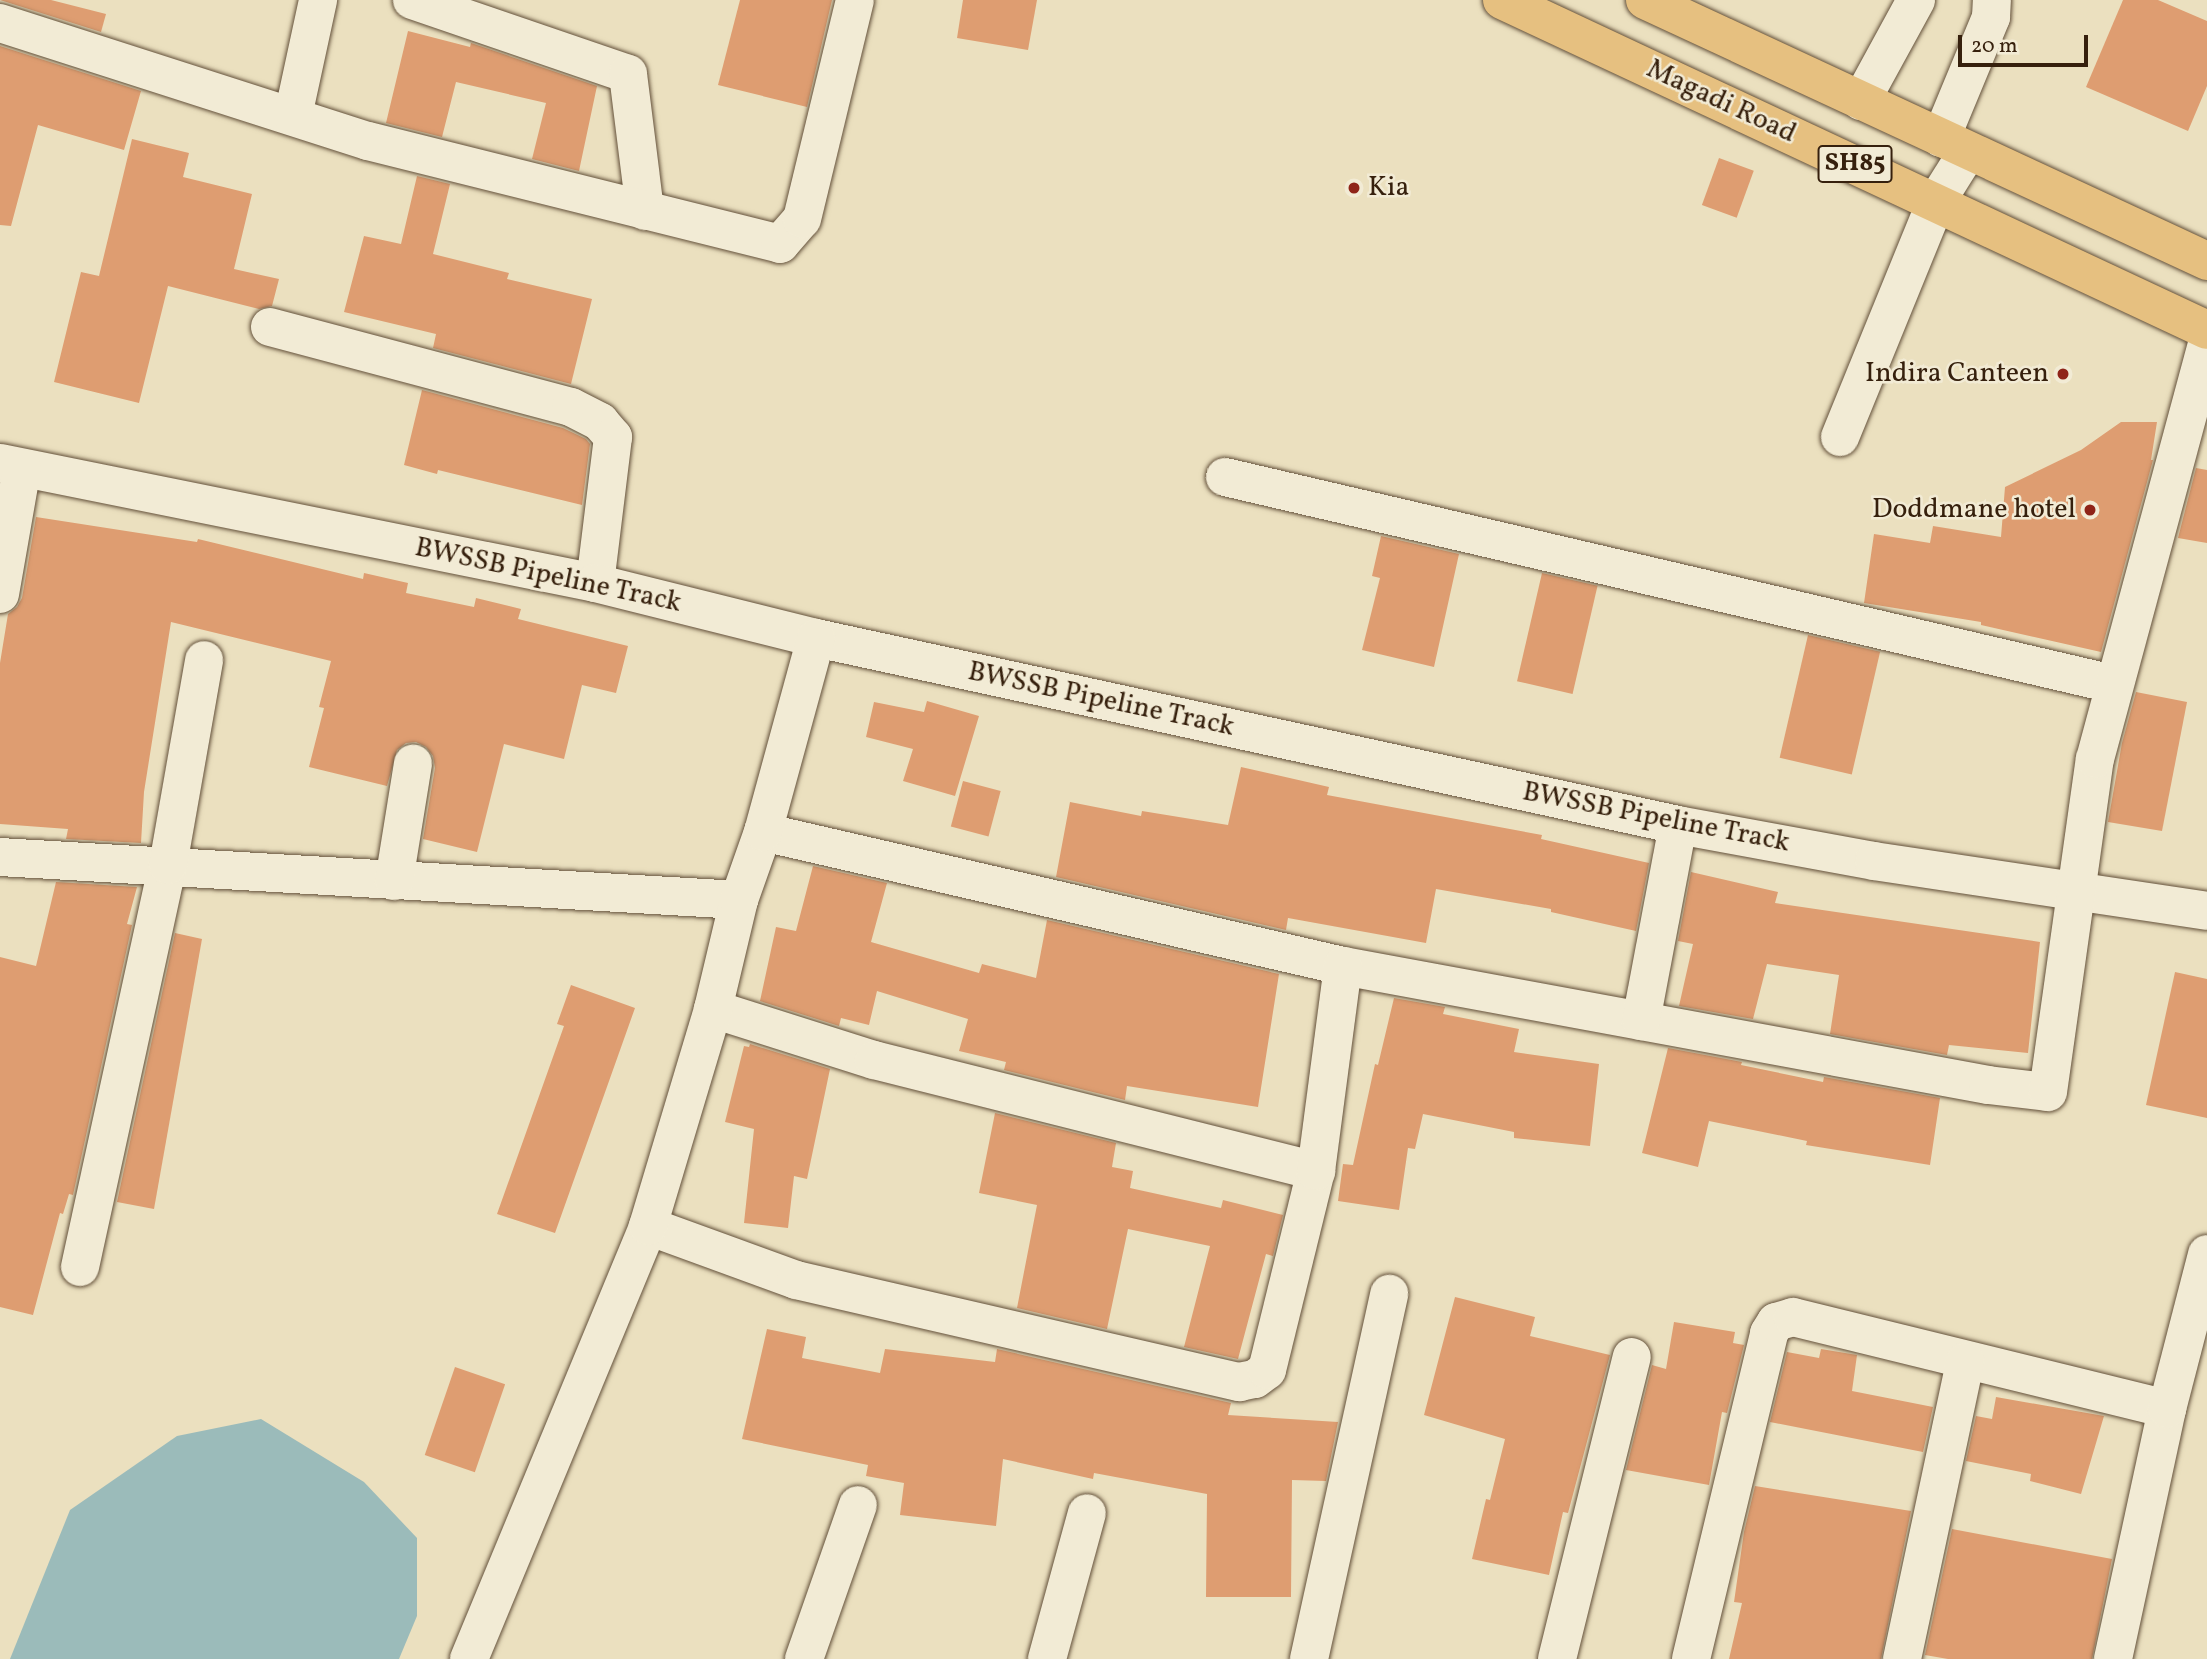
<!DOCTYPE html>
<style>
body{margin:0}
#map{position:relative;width:2207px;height:1659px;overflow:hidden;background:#ebe0bf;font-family:Vollkorn,serif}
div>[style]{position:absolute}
.water>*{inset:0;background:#9bbbba}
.building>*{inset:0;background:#de9d71;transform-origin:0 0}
.roads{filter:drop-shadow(0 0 2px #63503a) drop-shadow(0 0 2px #63503a)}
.minor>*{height:38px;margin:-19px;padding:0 19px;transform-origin:19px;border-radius:19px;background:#f2ebd5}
.major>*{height:38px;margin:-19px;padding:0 19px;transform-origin:19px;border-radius:19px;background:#e6c080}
.dots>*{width:19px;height:19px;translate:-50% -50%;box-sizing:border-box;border:4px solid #f2ebd5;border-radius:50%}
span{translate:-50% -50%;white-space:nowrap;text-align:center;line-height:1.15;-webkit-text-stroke:5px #f2ebd5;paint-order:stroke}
.shield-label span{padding:2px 5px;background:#f2ebd5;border:2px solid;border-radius:5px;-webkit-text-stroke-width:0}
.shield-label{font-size:26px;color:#36200d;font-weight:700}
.street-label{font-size:28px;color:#36200d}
.poi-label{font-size:28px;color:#36200d}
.left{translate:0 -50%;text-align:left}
.right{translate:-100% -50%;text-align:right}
.scale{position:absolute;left:1958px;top:35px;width:130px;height:32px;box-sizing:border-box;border:4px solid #36200d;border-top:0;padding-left:9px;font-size:21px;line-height:24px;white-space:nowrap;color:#36200d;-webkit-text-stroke:5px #f2ebd5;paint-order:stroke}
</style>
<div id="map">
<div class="water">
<i style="clip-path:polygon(261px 1419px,364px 1482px,417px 1538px,417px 1616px,399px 1659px,10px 1659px,70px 1510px,177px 1436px)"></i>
</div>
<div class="building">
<i style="clip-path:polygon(0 0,51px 0,106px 14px,101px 32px)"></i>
<i style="clip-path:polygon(740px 0,832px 0,807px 107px,718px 85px)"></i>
<i style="clip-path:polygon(963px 0,1037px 0,1028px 50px,957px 38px)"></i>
<i style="clip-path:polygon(2123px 0,2158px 0,2207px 21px,2207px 86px,2188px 131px,2086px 87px)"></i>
<i style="clip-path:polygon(408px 31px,470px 47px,471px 43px,597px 86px,579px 171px,532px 159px,546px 103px,456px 82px,442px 137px,386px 123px)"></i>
<i style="clip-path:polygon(0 46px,141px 91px,124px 150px,38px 125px,11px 226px,0 225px)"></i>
<i style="clip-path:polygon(132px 139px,189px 153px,183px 177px,252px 194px,234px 269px,279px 279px,272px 306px,259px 309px,168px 286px,139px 403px,54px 382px,81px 272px,99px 276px)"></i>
<i style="left:1719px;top:158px;width:37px;height:50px;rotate:20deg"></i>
<i style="clip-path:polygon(417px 176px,450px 184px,433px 254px,509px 273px,507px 279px,592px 299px,571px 384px,433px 348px,436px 334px,344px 312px,364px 236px,401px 244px)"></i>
<i style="clip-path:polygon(422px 390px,563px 428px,586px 439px,590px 444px,582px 505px,438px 470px,437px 474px,404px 465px)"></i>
<i style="clip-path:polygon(2121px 422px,2157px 422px,2151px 460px,2153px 460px,2101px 652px,1981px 625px,1981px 622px,1864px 603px,1874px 534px,1930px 543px,1933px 526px,2001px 537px,2005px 487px,2081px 450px)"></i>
<i style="clip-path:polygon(2196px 468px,2207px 470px,2207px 543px,2178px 538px)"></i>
<i style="clip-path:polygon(36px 517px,197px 542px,198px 539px,363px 579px,364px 573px,408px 583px,406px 593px,474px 607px,476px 598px,521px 609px,518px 619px,628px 646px,616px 693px,582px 685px,564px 759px,504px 744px,477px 852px,423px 839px,435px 768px,433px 756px,426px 747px,416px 742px,406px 743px,397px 750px,387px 786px,309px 767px,324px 708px,319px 707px,331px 661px,171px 622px,144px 792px,141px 843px,66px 839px,68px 829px,0 824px,0 663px,8px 614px,17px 607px,22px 598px)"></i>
<i style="clip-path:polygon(1381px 536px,1459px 554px,1434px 667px,1362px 650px,1380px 578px,1372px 576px)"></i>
<i style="left:1542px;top:573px;width:57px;height:111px;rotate:13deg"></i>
<i style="left:1808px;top:635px;width:74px;height:126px;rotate:13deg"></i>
<i style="clip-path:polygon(2136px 692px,2187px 702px,2162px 831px,2108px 822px,2122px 743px)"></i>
<i style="clip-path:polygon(927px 701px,979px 716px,955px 796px,903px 781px,913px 749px,866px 737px,874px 702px,924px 712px)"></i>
<i style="clip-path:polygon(1241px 767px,1329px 787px,1327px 795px,1542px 835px,1541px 839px,1649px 863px,1636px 931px,1551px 912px,1551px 909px,1436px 889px,1426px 943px,1288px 918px,1286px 930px,1056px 877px,1070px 802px,1141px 816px,1142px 811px,1228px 825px)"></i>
<i style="left:963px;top:781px;width:39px;height:47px;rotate:15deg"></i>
<i style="clip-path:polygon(813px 866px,887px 883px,871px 942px,979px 973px,982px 964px,1036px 978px,1047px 920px,1279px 974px,1258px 1107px,1127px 1086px,1125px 1100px,1004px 1070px,1006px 1062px,959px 1051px,968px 1019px,877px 991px,869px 1025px,841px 1018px,839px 1026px,760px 1001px,776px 927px,796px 931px)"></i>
<i style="clip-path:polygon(1691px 872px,1778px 892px,1775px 903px,2040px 942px,2028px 1053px,1949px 1045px,1947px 1055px,1830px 1034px,1839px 975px,1767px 964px,1753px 1019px,1679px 1006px,1693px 944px,1678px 941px)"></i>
<i style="clip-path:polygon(56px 882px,137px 887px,127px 924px,132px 925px,73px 1195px,69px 1194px,63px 1214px,60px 1213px,33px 1315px,0 1307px,0 957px,36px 966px)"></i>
<i style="clip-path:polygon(175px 933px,202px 939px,154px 1209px,117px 1202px)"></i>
<i style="clip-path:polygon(2175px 972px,2207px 979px,2207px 1118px,2146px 1105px)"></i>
<i style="clip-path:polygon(571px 985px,635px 1008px,555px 1233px,497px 1214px,564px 1026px,557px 1024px)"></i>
<i style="clip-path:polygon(1394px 998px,1445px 1007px,1443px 1014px,1519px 1029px,1514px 1052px,1599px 1064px,1590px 1146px,1514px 1138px,1514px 1132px,1423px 1114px,1415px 1149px,1408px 1148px,1399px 1210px,1338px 1201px,1343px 1164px,1353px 1165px,1375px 1064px,1378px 1065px)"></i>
<i style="clip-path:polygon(750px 1044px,830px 1069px,807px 1179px,794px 1176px,788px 1228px,744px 1223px,754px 1129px,725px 1122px,744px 1046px,749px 1047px)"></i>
<i style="clip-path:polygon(1668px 1048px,1742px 1062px,1741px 1065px,1823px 1082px,1824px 1077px,1940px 1098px,1930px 1165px,1806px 1145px,1807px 1141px,1709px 1121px,1698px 1167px,1642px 1153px)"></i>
<i style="clip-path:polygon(995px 1113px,1116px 1143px,1112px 1167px,1133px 1171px,1130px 1188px,1221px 1208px,1223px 1200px,1283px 1215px,1273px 1256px,1266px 1254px,1238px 1359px,1184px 1347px,1210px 1246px,1128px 1229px,1107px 1329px,1017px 1308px,1037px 1205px,979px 1193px)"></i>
<i style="clip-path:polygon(1455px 1297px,1535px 1317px,1530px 1336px,1610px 1355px,1568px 1513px,1563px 1512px,1549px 1575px,1472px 1559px,1486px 1499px,1490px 1500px,1505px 1439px,1424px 1415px)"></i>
<i style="clip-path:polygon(1674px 1322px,1735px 1332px,1733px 1343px,1744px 1345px,1727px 1413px,1722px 1412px,1709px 1485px,1626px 1470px,1652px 1365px,1666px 1369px)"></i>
<i style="clip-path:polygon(767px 1329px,806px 1337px,802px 1358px,880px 1373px,885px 1349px,995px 1362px,997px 1349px,1231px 1403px,1228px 1415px,1338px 1422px,1326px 1481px,1292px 1480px,1291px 1597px,1206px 1597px,1207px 1494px,1094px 1473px,1093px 1479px,1003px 1459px,996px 1526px,900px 1515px,904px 1483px,866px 1476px,868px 1465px,742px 1439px)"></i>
<i style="clip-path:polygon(1821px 1349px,1857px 1355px,1852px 1391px,1933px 1407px,1923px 1452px,1770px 1422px,1787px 1352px,1819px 1358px)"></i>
<i style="left:455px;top:1367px;width:53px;height:93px;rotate:19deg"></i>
<i style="clip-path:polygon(1996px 1397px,2104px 1416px,2081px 1494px,2030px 1481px,2031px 1474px,1966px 1461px,1976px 1416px,1992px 1419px)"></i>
<i style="clip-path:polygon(1755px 1486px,1911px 1511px,1881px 1659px,1729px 1659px,1742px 1603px,1734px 1602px,1744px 1532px)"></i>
<i style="clip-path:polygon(1952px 1529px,2112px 1559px,2092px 1659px,1948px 1659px,1925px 1655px)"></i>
</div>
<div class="roads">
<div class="minor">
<i style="left:412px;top:0;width:228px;rotate:18.9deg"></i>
<i style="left:628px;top:74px;width:138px;rotate:82.9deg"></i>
<i style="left:0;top:23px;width:386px;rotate:17.8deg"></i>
<i style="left:368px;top:141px;width:425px;rotate:14deg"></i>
<i style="left:780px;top:244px;width:33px;rotate:-49deg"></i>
<i style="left:802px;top:219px;width:225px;rotate:-76.4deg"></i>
<i style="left:1861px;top:101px;width:115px;rotate:-61.4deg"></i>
<i style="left:293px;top:116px;width:119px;rotate:-77.8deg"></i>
<i style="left:1941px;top:138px;width:131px;rotate:-67.5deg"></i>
<i style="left:1991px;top:17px;width:17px;rotate:-87deg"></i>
<i style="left:270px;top:327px;width:311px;rotate:14.9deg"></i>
<i style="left:571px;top:407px;width:33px;rotate:27deg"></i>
<i style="left:600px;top:422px;width:20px;rotate:49deg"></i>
<i style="left:613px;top:437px;width:147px;rotate:97deg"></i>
<i style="left:1840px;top:437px;width:254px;rotate:-67.8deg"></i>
<i style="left:1936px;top:202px;width:60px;rotate:-57.9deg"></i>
<i style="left:0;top:463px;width:607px;rotate:11.4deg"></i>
<i style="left:595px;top:583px;width:228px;rotate:14deg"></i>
<i style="left:816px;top:638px;width:882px;rotate:12.24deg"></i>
<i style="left:1678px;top:825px;width:199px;rotate:10.4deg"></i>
<i style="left:1874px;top:861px;width:337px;rotate:8.5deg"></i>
<i style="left:1225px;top:477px;width:912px;rotate:13.12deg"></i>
<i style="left:0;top:594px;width:128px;rotate:-80.1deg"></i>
<i style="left:763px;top:832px;width:595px;rotate:13.01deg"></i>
<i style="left:1343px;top:966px;width:656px;rotate:10.45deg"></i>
<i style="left:1988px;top:1085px;width:60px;rotate:6.7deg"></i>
<i style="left:2048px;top:1092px;width:336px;rotate:-82deg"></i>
<i style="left:2095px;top:759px;width:429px;rotate:-74.9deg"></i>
<i style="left:0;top:857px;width:740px;rotate:3.33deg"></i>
<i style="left:394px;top:881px;width:119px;rotate:-80.8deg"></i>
<i style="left:713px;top:1009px;width:169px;rotate:17.6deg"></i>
<i style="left:874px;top:1060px;width:456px;rotate:14.1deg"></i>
<i style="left:1641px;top:1021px;width:199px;rotate:-79.3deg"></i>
<i style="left:648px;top:1226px;width:158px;rotate:20deg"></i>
<i style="left:796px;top:1280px;width:455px;rotate:13deg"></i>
<i style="left:1239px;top:1382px;width:16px;rotate:-11deg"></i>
<i style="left:1255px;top:1379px;width:15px;rotate:-37deg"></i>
<i style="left:1267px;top:1370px;width:205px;rotate:-76.2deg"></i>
<i style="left:1316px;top:1171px;width:207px;rotate:-82.5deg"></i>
<i style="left:80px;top:1267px;width:412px;rotate:-77.7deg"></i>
<i style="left:168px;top:865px;width:208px;rotate:-80deg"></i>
<i style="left:469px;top:1659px;width:469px;rotate:-67.5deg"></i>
<i style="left:648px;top:1226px;width:227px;rotate:-73.3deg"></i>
<i style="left:713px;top:1009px;width:112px;rotate:-76.6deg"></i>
<i style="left:739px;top:900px;width:72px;rotate:-70.6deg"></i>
<i style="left:763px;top:832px;width:201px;rotate:-74.7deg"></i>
<i style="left:804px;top:1659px;width:163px;rotate:-70.7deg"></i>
<i style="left:1047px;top:1659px;width:151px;rotate:-74.7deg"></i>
<i style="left:1309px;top:1659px;width:374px;rotate:-77.6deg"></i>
<i style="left:1557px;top:1659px;width:311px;rotate:-76.1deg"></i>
<i style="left:1691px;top:1659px;width:335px;rotate:-76.5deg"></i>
<i style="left:1769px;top:1333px;width:13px;rotate:-58deg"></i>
<i style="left:1776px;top:1322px;width:18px;rotate:-16deg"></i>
<i style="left:1793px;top:1317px;width:385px;rotate:13.8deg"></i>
<i style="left:1902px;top:1659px;width:304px;rotate:-78deg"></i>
<i style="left:2113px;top:1659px;width:256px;rotate:-77.8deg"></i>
<i style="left:2167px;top:1409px;width:160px;rotate:-75.5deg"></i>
</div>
<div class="major">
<i style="left:1502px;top:0;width:778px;rotate:25.08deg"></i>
<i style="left:1645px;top:0;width:620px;rotate:24.91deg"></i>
</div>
</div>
<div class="dots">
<i style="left:1354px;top:188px;background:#8f2418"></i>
<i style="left:2063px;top:374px;background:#8f2418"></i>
<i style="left:2090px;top:510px;background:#8f2418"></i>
</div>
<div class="shield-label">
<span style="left:1855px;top:164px">SH85</span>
</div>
<div class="street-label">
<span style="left:1721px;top:102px;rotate:25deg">Magadi Road</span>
<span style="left:548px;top:576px;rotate:12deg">BWSSB Pipeline Track</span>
<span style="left:1101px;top:700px;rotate:12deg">BWSSB Pipeline Track</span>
<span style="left:1656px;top:818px;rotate:11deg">BWSSB Pipeline Track</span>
</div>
<div class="poi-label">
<span class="left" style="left:1368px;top:188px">Kia</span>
<span class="right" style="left:2049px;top:374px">Indira Canteen</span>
<span class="right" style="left:2076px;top:510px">Doddmane hotel</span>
</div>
<div class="scale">20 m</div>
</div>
